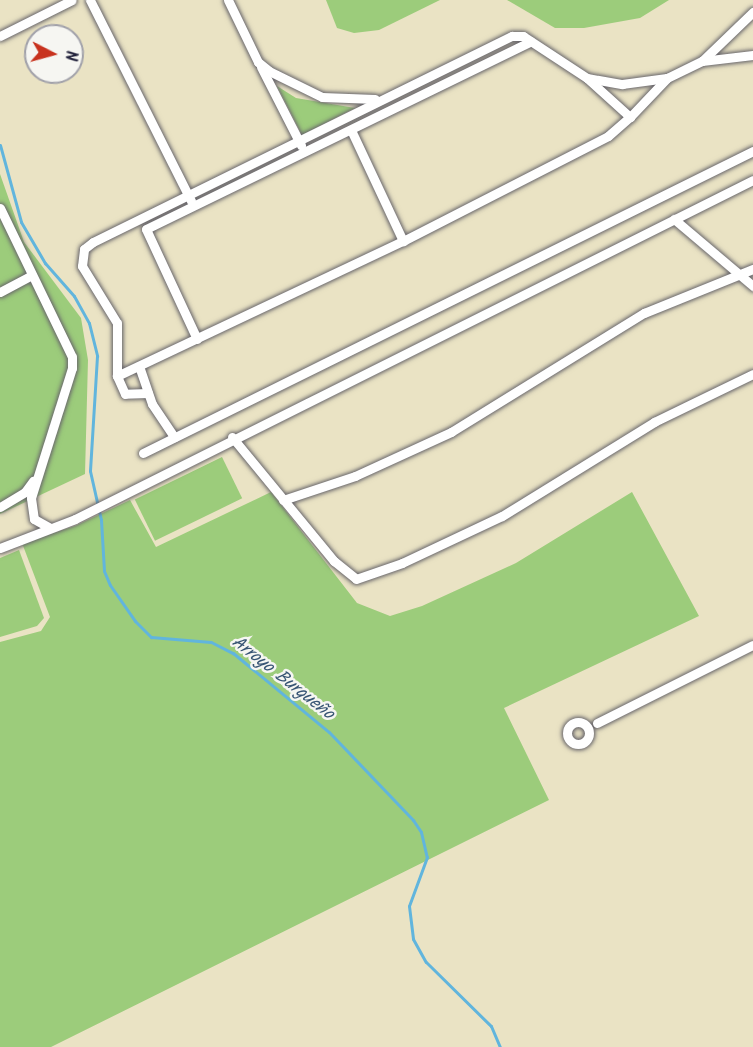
<!DOCTYPE html>
<meta charset="utf-8">
<style>
body{margin:0}
#map{position:relative;width:753px;height:1047px;overflow:hidden;background:#eae3c4;font-family:Kalam,sans-serif}
div>[style]{position:absolute}
.green>*{inset:0;background:#9ccc7b;transform-origin:0 0}
.stream>*{height:3px;margin:-1.5px;padding:0 1.5px;transform-origin:1.5px;border-radius:1.5px;background:#61b5dd}
.roads{filter:drop-shadow(0 0 2px #68666b) drop-shadow(0 0 2px #68666b)}
.minor>*{height:9px;margin:-4.5px;padding:0 4.5px;transform-origin:4.5px;border-radius:4.5px;background:#fff}
.minor>.ring{margin:-4.5px;padding:0;box-sizing:content-box;background:none;border:9px solid #fff;border-radius:50%}
span{translate:-50% -50%;white-space:nowrap;text-align:center;line-height:1.15;-webkit-text-stroke:5px #f6f6f2;paint-order:stroke}
.water-label{font-size:18px;color:#385574;font-style:italic}
.north{position:absolute;left:24px;top:24px;width:60px;height:60px;box-sizing:border-box;background:#f6f6f2;border:2px solid #a1a1a9;border-radius:50%;rotate:96deg;font-size:16px;font-weight:700;line-height:24px;text-align:center;color:#22223b}
.north::after{content:'';display:block;margin:auto;width:21px;height:27px;background:#c8321e;clip-path:polygon(50% 0,100% 100%,50% 72%,0 100%)}
</style>
<div id="map">
<div class="green">
<i style="clip-path:polygon(326px 0,440px 0,379px 30px,354px 33px,337px 28px)"></i>
<i style="clip-path:polygon(507px 0,669px 0,640px 18px,584px 28px,555px 28px)"></i>
<i style="clip-path:polygon(277px 86px,296px 98px,355px 108px,302px 135px)"></i>
<i style="clip-path:polygon(0 174px,24px 242px,81px 318px,88px 360px,85px 474px,0 514px)"></i>
<i style="left:222px;top:457px;width:46px;height:97px;rotate:64deg"></i>
<i style="clip-path:polygon(271px 492px,357px 603px,390px 616px,422px 606px,516px 563px,632px 492px,699px 616px,504px 708px,549px 800px,51px 1047px,0 1047px,0 642px,41px 631px,50px 617px,22px 543px,75px 526px,130px 500px,156px 547px)"></i>
<i style="clip-path:polygon(19px 550px,44px 618px,37px 626px,0 637px,0 558px)"></i>
</div>
<div class="stream">
<i style="left:0;top:145px;width:80px;rotate:74.7deg"></i>
<i style="left:21px;top:222px;width:48px;rotate:59.7deg"></i>
<i style="left:45px;top:263px;width:44px;rotate:48.7deg"></i>
<i style="left:74px;top:296px;width:31px;rotate:61deg"></i>
<i style="left:89px;top:323px;width:34px;rotate:76deg"></i>
<i style="left:97px;top:356px;width:115px;rotate:93.5deg"></i>
<i style="left:90px;top:471px;width:50px;rotate:77.3deg"></i>
<i style="left:101px;top:520px;width:51px;rotate:86.6deg"></i>
<i style="left:104px;top:571px;width:15px;rotate:67deg"></i>
<i style="left:110px;top:585px;width:44px;rotate:55.2deg"></i>
<i style="left:135px;top:621px;width:23px;rotate:45deg"></i>
<i style="left:151px;top:637px;width:60px;rotate:4.8deg"></i>
<i style="left:211px;top:642px;width:25px;rotate:27deg"></i>
<i style="left:233px;top:653px;width:124px;rotate:39.5deg"></i>
<i style="left:329px;top:732px;width:122px;rotate:46.3deg"></i>
<i style="left:413px;top:820px;width:14px;rotate:56deg"></i>
<i style="left:421px;top:832px;width:26px;rotate:77deg"></i>
<i style="left:427px;top:857px;width:52px;rotate:110.2deg"></i>
<i style="left:409px;top:906px;width:33px;rotate:83deg"></i>
<i style="left:413px;top:939px;width:26px;rotate:61deg"></i>
<i style="left:426px;top:962px;width:91px;rotate:44.6deg"></i>
<i style="left:491px;top:1026px;width:23px;rotate:67deg"></i>
</div>
<div class="roads">
<div class="minor">
<i style="left:90px;top:0;width:225px;rotate:63.3deg"></i>
<i style="left:228px;top:0;width:69px;rotate:64.2deg"></i>
<i style="left:258px;top:62px;width:14px;rotate:39deg"></i>
<i style="left:269px;top:71px;width:59px;rotate:26.1deg"></i>
<i style="left:322px;top:97px;width:53px;rotate:2.2deg"></i>
<i style="left:0;top:36px;width:80px;rotate:-26.6deg"></i>
<i style="left:702px;top:61px;width:51px;rotate:-6.7deg"></i>
<i style="left:261px;top:67px;width:88px;rotate:62.9deg"></i>
<i style="left:588px;top:79px;width:57px;rotate:42.1deg"></i>
<i style="left:630px;top:117px;width:54px;rotate:-46.5deg"></i>
<i style="left:667px;top:78px;width:39px;rotate:-26deg"></i>
<i style="left:702px;top:61px;width:71px;rotate:-43.9deg"></i>
<i style="left:351px;top:130px;width:123px;rotate:64.9deg"></i>
<i style="left:0;top:208px;width:165px;rotate:64.2deg"></i>
<i style="left:72px;top:357px;width:11px;rotate:90deg"></i>
<i style="left:72px;top:368px;width:136px;rotate:107.5deg"></i>
<i style="left:31px;top:498px;width:21px;rotate:82deg"></i>
<i style="left:34px;top:519px;width:18px;rotate:29deg"></i>
<i style="left:674px;top:219px;width:104px;rotate:40.3deg"></i>
<i style="left:0;top:292px;width:36px;rotate:-28deg"></i>
<i style="left:197px;top:339px;width:121px;rotate:-114.9deg"></i>
<i style="left:146px;top:229px;width:428px;rotate:-26deg"></i>
<i style="left:139px;top:366px;width:40px;rotate:71.1deg"></i>
<i style="left:152px;top:404px;width:40px;rotate:56deg"></i>
<i style="left:117px;top:376px;width:53px;rotate:-90deg"></i>
<i style="left:117px;top:323px;width:67px;rotate:-121.6deg"></i>
<i style="left:82px;top:266px;width:17px;rotate:-83deg"></i>
<i style="left:84px;top:249px;width:11px;rotate:-38deg"></i>
<i style="left:93px;top:242px;width:467px;rotate:-26.2deg"></i>
<i style="left:512px;top:36px;width:11px"></i>
<i style="left:523px;top:36px;width:77px;rotate:33.3deg"></i>
<i style="left:587px;top:78px;width:36px;rotate:10deg"></i>
<i style="left:622px;top:84px;width:45px;rotate:-7.6deg"></i>
<i style="left:148px;top:393px;width:23px;rotate:178deg"></i>
<i style="left:125px;top:394px;width:20px;rotate:-114deg"></i>
<i style="left:117px;top:376px;width:316px;rotate:-25.3deg"></i>
<i style="left:403px;top:241px;width:230px;rotate:-27.1deg"></i>
<i style="left:608px;top:136px;width:29px;rotate:-41deg"></i>
<i style="left:232px;top:437px;width:161px;rotate:50.6deg"></i>
<i style="left:334px;top:561px;width:28px;rotate:39deg"></i>
<i style="left:356px;top:579px;width:49px;rotate:-19.2deg"></i>
<i style="left:402px;top:563px;width:110px;rotate:-25.2deg"></i>
<i style="left:502px;top:516px;width:179px;rotate:-31.7deg"></i>
<i style="left:654px;top:422px;width:110px;rotate:-25.9deg"></i>
<i style="left:143px;top:453px;width:681px;rotate:-26.34deg"></i>
<i style="left:283px;top:500px;width:76px;rotate:-18.4deg"></i>
<i style="left:355px;top:476px;width:106px;rotate:-24.6deg"></i>
<i style="left:451px;top:432px;width:227px;rotate:-31.7deg"></i>
<i style="left:644px;top:313px;width:118px;rotate:-22deg"></i>
<i style="left:0;top:507px;width:29px;rotate:-31deg"></i>
<i style="left:25px;top:492px;width:14px;rotate:-54deg"></i>
<i style="left:0;top:548px;width:80px;rotate:-21.1deg"></i>
<i style="left:75px;top:519px;width:758px;rotate:-26.57deg"></i>
<i class="ring" style="left:567px;top:722px;width:13px;height:13px"></i>
<i style="left:597px;top:723px;width:174px;rotate:-26.6deg"></i>
</div>
</div>
<div class="water-label">
<span style="left:282px;top:679px;rotate:38deg">Arroyo Burgueño</span>
</div>
<div class="north">N</div>
</div>
